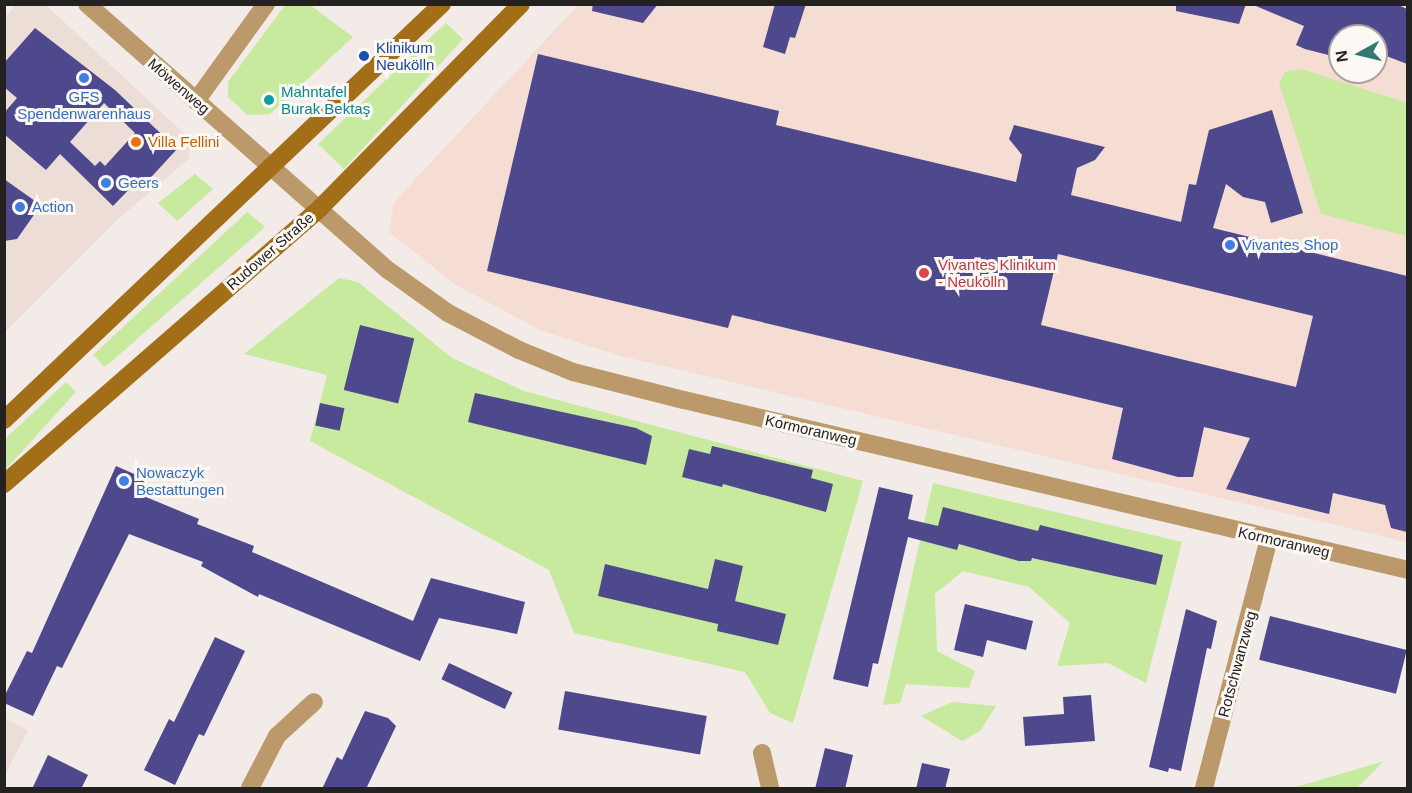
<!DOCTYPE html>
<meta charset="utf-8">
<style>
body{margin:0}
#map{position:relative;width:1412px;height:793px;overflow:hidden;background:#f2ebe7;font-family:Arial,sans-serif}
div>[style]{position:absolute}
.built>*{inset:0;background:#ecded6}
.medical>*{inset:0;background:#f5ddd3}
.green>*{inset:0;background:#c7ea9f}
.building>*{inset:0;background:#4e488c;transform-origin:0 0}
.street>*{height:18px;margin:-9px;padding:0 9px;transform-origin:9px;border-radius:9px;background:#bc996a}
.secondary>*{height:18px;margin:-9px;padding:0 9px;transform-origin:9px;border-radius:9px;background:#a26f18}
.dots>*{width:16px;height:16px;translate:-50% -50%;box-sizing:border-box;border:3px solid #fff9f5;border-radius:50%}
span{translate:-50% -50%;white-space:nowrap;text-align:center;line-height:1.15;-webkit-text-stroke:6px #fff9f5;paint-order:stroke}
.transit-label{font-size:15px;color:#164399}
.left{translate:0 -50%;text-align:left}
.street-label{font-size:15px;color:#242220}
.culture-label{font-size:15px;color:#0d838f}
.shop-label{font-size:15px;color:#366cbe}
.food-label{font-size:15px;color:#c56008}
.health-label{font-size:15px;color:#be3a42}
.frame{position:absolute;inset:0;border:6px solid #242220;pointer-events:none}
.north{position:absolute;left:1328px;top:24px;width:60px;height:60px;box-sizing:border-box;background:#fff9f5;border:2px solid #a7a3a0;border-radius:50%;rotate:262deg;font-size:16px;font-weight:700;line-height:24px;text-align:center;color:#242220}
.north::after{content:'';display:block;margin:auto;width:21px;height:27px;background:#327973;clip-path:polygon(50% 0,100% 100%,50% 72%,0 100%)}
</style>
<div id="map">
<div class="built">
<i style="clip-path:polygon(16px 5px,46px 5px,190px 139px,189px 159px,120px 217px,5px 332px,4px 18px)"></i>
<i style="clip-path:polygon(5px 718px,28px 730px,5px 775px)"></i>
</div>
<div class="medical">
<i style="clip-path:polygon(evenodd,578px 5px,1407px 5px,1407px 542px,621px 356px,542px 331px,456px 285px,389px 232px,394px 202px,578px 5px,1340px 36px,1376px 36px,1376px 72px,1340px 72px,1340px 36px)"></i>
</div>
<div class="green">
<i style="clip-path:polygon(285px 5px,310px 5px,353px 37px,270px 114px,247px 115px,228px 97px,228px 82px)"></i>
<i style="clip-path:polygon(446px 23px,463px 39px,344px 169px,318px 144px)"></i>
<i style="clip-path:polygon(1302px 69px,1407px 103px,1407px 236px,1321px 214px,1279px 83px,1285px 72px)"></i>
<i style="clip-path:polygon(195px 174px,213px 189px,177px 221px,158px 203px)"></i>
<i style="clip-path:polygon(247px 212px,265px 227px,105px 367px,93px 355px)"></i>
<i style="clip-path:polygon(339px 278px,358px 282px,452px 358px,524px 391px,863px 481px,793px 723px,770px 713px,745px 672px,574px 633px,549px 570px,310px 441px,327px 375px,244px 354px)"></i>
<i style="clip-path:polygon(66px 382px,76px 392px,5px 470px,5px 439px)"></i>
<i style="clip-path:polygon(933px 483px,1182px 542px,1146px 683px,1108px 663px,1057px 666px,1070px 623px,1029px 587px,963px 571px,935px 594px,937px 651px,975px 671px,969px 688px,906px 684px,900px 703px,883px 705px)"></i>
<i style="clip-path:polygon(952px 702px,996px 706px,980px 731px,962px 741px,921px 716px)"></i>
<i style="clip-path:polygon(1384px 761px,1357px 788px,1295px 788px,1296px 787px)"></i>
</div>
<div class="building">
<i style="clip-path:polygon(593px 4px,658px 4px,643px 23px,592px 11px)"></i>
<i style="clip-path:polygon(775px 4px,806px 4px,795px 38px,790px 37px,785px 54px,763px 47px)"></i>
<i style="clip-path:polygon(1176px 4px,1246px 4px,1239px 24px,1176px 11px)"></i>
<i style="clip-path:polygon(1251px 4px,1396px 4px,1407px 9px,1407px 64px,1376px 52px,1376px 36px,1340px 36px,1340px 58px,1305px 49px,1296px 45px,1304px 26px)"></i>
<i style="clip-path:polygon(evenodd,35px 28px,115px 90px,177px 149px,144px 185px,138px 180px,113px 206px,60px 154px,46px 170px,4px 134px,4px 113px,17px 98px,4px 87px,4px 63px,35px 28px,104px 103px,135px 133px,105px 166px,100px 161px,95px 166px,70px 142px,104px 103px)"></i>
<i style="clip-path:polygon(evenodd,538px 54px,779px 111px,776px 125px,1016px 182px,1022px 155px,1009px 139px,1014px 125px,1105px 147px,1095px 160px,1077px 168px,1071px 195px,1181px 222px,1189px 184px,1196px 185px,1209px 130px,1272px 110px,1303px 213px,1271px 223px,1265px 202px,1243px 197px,1226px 184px,1213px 228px,1407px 276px,1407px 532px,1391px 528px,1385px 505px,1333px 493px,1329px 514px,1226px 489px,1250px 438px,1204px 427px,1193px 477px,1178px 477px,1112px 459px,1123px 408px,732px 315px,728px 328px,487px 271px,538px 54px,1058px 254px,1313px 316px,1296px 387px,1041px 325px,1058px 254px)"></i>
<i style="clip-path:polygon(4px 179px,35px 201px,36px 212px,17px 239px,4px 241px)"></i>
<i style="left:360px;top:325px;width:56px;height:67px;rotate:14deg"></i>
<i style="clip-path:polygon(475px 393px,636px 428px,652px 436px,646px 465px,468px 422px)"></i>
<i style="left:320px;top:403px;width:25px;height:23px;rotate:12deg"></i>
<i style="clip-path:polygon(712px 446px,813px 470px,811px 478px,833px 484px,826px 512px,723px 484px,722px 487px,682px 477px,689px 449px,710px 454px)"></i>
<i style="clip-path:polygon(116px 466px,148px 480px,146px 497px,199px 519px,197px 524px,254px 546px,252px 552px,413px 621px,431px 578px,525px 602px,517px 634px,439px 618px,420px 661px,259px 594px,258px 597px,201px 566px,203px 562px,129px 534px,62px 668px,57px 666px,33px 716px,4px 703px,4px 697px,27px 651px,32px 653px)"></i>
<i style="clip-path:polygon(879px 487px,913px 495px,908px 519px,938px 526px,943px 507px,1038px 531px,1040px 525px,1163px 555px,1156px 585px,1032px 558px,1031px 561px,1019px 561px,959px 544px,957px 550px,908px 537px,878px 664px,873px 663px,868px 687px,833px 679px)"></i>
<i style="clip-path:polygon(715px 559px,743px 566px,735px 601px,786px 614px,778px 645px,717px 631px,718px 624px,598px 596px,605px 564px,708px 589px)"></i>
<i style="clip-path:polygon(965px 604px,1033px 621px,1026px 650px,987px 640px,983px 657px,954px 650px)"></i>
<i style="clip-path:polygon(1186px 609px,1217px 621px,1211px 649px,1207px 648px,1181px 771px,1169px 768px,1168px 772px,1149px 767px)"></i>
<i style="left:1270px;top:616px;width:141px;height:45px;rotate:14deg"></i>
<i style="clip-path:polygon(215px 637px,245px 651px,204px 736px,199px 734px,175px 785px,144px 770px,169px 719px,174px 722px)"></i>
<i style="left:449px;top:663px;width:70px;height:18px;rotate:25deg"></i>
<i style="left:565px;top:691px;width:144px;height:39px;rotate:10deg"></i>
<i style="clip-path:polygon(1091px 695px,1095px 741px,1025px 746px,1023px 717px,1064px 714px,1063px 697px)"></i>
<i style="clip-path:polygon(365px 711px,388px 718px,396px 726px,366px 789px,322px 789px,337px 757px,342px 760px)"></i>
<i style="clip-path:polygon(825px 748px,853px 755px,845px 789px,815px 789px)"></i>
<i style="clip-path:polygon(48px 755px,88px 775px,81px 789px,32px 789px)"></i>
<i style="clip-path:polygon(922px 763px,950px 769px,945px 789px,916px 789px)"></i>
</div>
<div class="street">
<i style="left:87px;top:4px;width:402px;rotate:41.5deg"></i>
<i style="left:388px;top:270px;width:74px;rotate:35.6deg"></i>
<i style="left:448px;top:313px;width:80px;rotate:27.5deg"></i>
<i style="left:519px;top:350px;width:58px;rotate:22.2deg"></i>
<i style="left:573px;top:372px;width:114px;rotate:14.2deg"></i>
<i style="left:684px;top:400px;width:744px;rotate:13.21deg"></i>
<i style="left:196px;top:101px;width:120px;rotate:-54.2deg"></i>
<i style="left:762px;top:753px;width:36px;rotate:77deg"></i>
<i style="left:250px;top:788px;width:59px;rotate:-62.6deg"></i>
<i style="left:277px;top:736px;width:50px;rotate:-42.6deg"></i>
<i style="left:1204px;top:788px;width:257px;rotate:-75.4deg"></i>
</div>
<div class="secondary">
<i style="left:4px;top:420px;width:604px;rotate:-43.52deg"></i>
<i style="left:4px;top:484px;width:420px;rotate:-41.1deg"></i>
<i style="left:320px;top:208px;width:286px;rotate:-45.4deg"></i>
</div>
<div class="dots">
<i style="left:364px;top:56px;background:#1a4fb4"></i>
<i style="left:84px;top:78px;background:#3f7fe0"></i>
<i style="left:269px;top:100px;background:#0f9aa8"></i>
<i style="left:136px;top:142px;background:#e8710a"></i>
<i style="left:106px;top:183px;background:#3f7fe0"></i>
<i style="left:20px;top:207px;background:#3f7fe0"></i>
<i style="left:1230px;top:245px;background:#3f7fe0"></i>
<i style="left:924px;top:273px;background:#e0444e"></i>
<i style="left:124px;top:481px;background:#3f7fe0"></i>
</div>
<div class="transit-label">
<span class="left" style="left:376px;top:56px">Klinikum<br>Neukölln</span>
</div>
<div class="street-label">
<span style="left:179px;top:86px;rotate:41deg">Möwenweg</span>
<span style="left:270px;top:251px;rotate:-41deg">Rudower Straße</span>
<span style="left:811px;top:430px;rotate:13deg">Kormoranweg</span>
<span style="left:1284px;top:542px;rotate:13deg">Kormoranweg</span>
<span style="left:1237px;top:664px;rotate:-75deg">Rotschwanzweg</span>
</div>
<div class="culture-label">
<span class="left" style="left:281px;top:100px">Mahntafel<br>Burak Bektaş</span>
</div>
<div class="shop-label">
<span style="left:84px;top:105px">GFS<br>Spendenwarenhaus</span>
<span class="left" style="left:118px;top:183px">Geers</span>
<span class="left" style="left:32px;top:207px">Action</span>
<span class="left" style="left:1242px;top:245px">Vivantes Shop</span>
<span class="left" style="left:136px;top:481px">Nowaczyk<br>Bestattungen</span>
</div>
<div class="food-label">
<span class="left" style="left:148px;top:142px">Villa Fellini</span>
</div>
<div class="health-label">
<span class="left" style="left:938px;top:273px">Vivantes Klinikum<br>- Neukölln</span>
</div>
<div class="frame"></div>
<div class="north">N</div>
</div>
